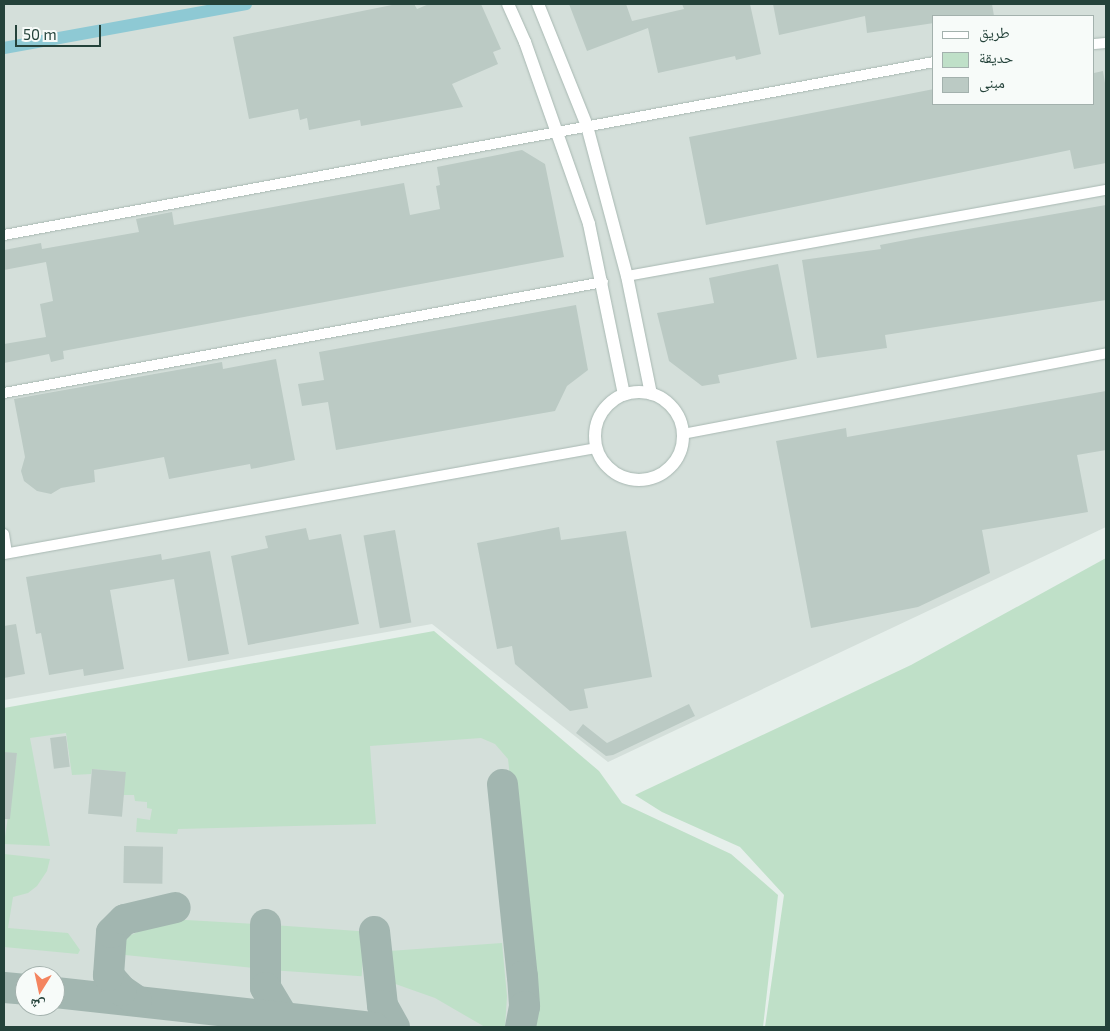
<!DOCTYPE html>
<meta charset="utf-8">
<style>
body{margin:0}
#map{position:relative;width:1110px;height:1031px;overflow:hidden;background:#e6efeb;font-family:"Exo 2","Noto Naskh Arabic",sans-serif}
div>[style]{position:absolute}
.built>*{inset:0;background:#d4dfda}
.green>*{inset:0;background:#bfe0c8;transform-origin:0 0}
.canal>*{height:12px;margin:-6px;padding:0 6px;transform-origin:6px;border-radius:6px;background:#8ec9d4}
.taxiway>*{height:31px;margin:-15.5px;padding:0 15.5px;transform-origin:15.5px;border-radius:15.5px;background:#a2b6b0}
.building>*{inset:0;background:#bbcac4;transform-origin:0 0}
.roads{filter:drop-shadow(0 0 1px #a8b8b2) drop-shadow(0 0 1px #a8b8b2)}
.minor>*{height:10px;margin:-5px;padding:0 5px;transform-origin:5px;border-radius:5px;background:#fff}
.tertiary>*{height:12px;margin:-6px;padding:0 6px;transform-origin:6px;border-radius:6px;background:#fff}
.tertiary>.ring{margin:-6px;padding:0;box-sizing:content-box;background:none;border:12px solid #fff;border-radius:50%}
span{translate:-50% -50%;white-space:nowrap;text-align:center;line-height:1.15;-webkit-text-stroke:5px #f7fbf9;paint-order:stroke}
.frame{position:absolute;inset:0;border:5px solid #24423a;pointer-events:none}
.legend{position:absolute;left:932px;top:15px;width:162px;height:90px;box-sizing:border-box;background:#f7fbf9;border:1px solid #a3b1ad;margin:0;padding:6px 9px;list-style:none;font-size:15px;color:#24423a}
.legend li{display:flex;align-items:center;gap:10px;height:25px}
.legend b{width:25px;border:1px solid #a3b1ad}
.north{position:absolute;left:15px;top:966px;width:50px;height:50px;box-sizing:border-box;background:#f7fbf9;border:1px solid #a3b1ad;border-radius:50%;rotate:190deg;font-size:14px;font-weight:700;line-height:20px;text-align:center;color:#24423a}
.north::after{content:'';display:block;margin:auto;width:18px;height:22px;background:#f4845f;clip-path:polygon(50% 0,100% 100%,50% 72%,0 100%)}
.scale{position:absolute;left:15px;top:25px;width:86px;height:22px;box-sizing:border-box;border:2px solid #24423a;border-top:0;padding-left:6px;font-size:15px;line-height:18px;white-space:nowrap;color:#24423a;-webkit-text-stroke:4px #f7fbf9;paint-order:stroke}
</style>
<div id="map">
<div class="built">
<i style="clip-path:polygon(evenodd,4px 4px,1106px 4px,1106px 527px,608px 762px,432px 624px,4px 700px,4px 4px,934px 16px,1094px 16px,1094px 104px,934px 104px,934px 16px)"></i>
<i style="clip-path:polygon(evenodd,432px 670px,763px 1027px,4px 1027px,4px 725px,432px 670px,25px 976px,55px 976px,55px 1006px,25px 1006px,25px 976px)"></i>
</div>
<div class="green">
<i style="clip-path:polygon(1106px 558px,1106px 1027px,765px 1027px,784px 895px,740px 847px,662px 812px,635px 795px,911px 665px)"></i>
<i style="clip-path:polygon(434px 631px,599px 771px,622px 803px,731px 854px,778px 895px,763px 1027px,530px 1027px,534px 1000px,508px 759px,495px 744px,481px 738px,370px 746px,376px 824px,178px 829px,177px 834px,136px 832px,137px 818px,150px 820px,152px 809px,147px 808px,147px 802px,135px 801px,134px 795px,123px 795px,125px 772px,92px 769px,91px 774px,72px 775px,66px 733px,30px 738px,50px 846px,4px 844px,17px 754px,4px 752px,4px 708px)"></i>
<i style="clip-path:polygon(4px 854px,50px 859px,47px 871px,37px 886px,28px 893px,13px 897px,8px 928px,68px 933px,80px 950px,78px 954px,4px 947px)"></i>
<i style="clip-path:polygon(169px 919px,256px 924px,254px 968px,115px 954px,114px 942px)"></i>
<i style="left:273px;top:925px;width:92px;height:45px;rotate:4deg"></i>
<i style="clip-path:polygon(383px 932px,388px 932px,389px 951px,502px 943px,507px 996px,505px 1027px,485px 1027px,435px 998px,387px 981px)"></i>
</div>
<div class="canal">
<i style="left:4px;top:48px;width:246px;rotate:-10.3deg"></i>
</div>
<div class="taxiway">
<i style="left:502px;top:784px;width:193px;rotate:84.1deg"></i>
<i style="left:522px;top:976px;width:30px;rotate:86deg"></i>
<i style="left:524px;top:1006px;width:21px;rotate:101deg"></i>
<i style="left:265px;top:924px;width:63px;rotate:90deg"></i>
<i style="left:265px;top:987px;width:33px;rotate:59deg"></i>
<i style="left:374px;top:931px;width:74px;rotate:83.8deg"></i>
<i style="left:382px;top:1005px;width:25px;rotate:61deg"></i>
<i style="left:4px;top:987px;width:21px;rotate:5deg"></i>
<i style="left:55px;top:992px;width:321px;rotate:6.3deg"></i>
<i style="left:136px;top:1000px;width:18px;rotate:-146deg"></i>
<i style="left:121px;top:990px;width:20px;rotate:-131deg"></i>
<i style="left:108px;top:975px;width:43px;rotate:-86deg"></i>
<i style="left:111px;top:932px;width:18px;rotate:-45deg"></i>
<i style="left:124px;top:919px;width:52px;rotate:-13.2deg"></i>
</div>
<div class="building">
<i style="clip-path:polygon(397px 4px,414px 4px,417px 9px,429px 4px,481px 4px,501px 49px,493px 52px,498px 64px,452px 84px,463px 107px,361px 126px,360px 120px,309px 130px,307px 118px,300px 120px,298px 109px,249px 119px,233px 37px)"></i>
<i style="clip-path:polygon(569px 4px,626px 4px,632px 21px,684px 9px,682px 4px,750px 4px,761px 54px,736px 60px,735px 56px,658px 73px,648px 28px,587px 51px)"></i>
<i style="clip-path:polygon(773px 4px,992px 4px,994px 16px,934px 16px,934px 23px,867px 33px,865px 16px,779px 35px)"></i>
<i style="clip-path:polygon(1103px 71px,1106px 89px,1106px 163px,1074px 169px,1070px 150px,706px 225px,689px 137px,934px 89px,934px 104px,1094px 104px,1094px 73px)"></i>
<i style="clip-path:polygon(522px 150px,545px 164px,564px 257px,63px 351px,64px 359px,51px 362px,49px 354px,4px 363px,4px 344px,46px 337px,40px 304px,53px 301px,46px 262px,4px 270px,4px 250px,41px 243px,42px 249px,139px 232px,136px 219px,172px 212px,174px 225px,404px 183px,410px 215px,440px 209px,436px 186px,440px 185px,437px 167px)"></i>
<i style="clip-path:polygon(1106px 205px,1106px 300px,885px 335px,887px 348px,817px 358px,802px 260px,881px 249px,880px 245px,916px 238px)"></i>
<i style="clip-path:polygon(778px 264px,797px 359px,718px 375px,720px 383px,702px 386px,669px 361px,657px 313px,714px 303px,709px 278px)"></i>
<i style="clip-path:polygon(576px 305px,588px 370px,567px 386px,555px 411px,336px 450px,328px 402px,302px 406px,298px 384px,324px 380px,319px 352px)"></i>
<i style="clip-path:polygon(276px 359px,295px 460px,251px 469px,250px 464px,169px 479px,164px 457px,94px 470px,95px 482px,61px 488px,51px 494px,37px 491px,24px 481px,21px 471px,25px 457px,14px 399px,222px 362px,223px 369px)"></i>
<i style="clip-path:polygon(1106px 391px,1106px 450px,1077px 455px,1088px 512px,982px 530px,990px 573px,918px 607px,811px 628px,776px 441px,846px 428px,847px 437px)"></i>
<i style="clip-path:polygon(559px 527px,561px 540px,626px 531px,652px 677px,584px 689px,588px 708px,570px 711px,515px 664px,512px 646px,497px 649px,477px 543px)"></i>
<i style="clip-path:polygon(306px 528px,309px 540px,341px 534px,359px 624px,248px 645px,231px 556px,268px 548px,265px 536px)"></i>
<i style="left:395px;top:530px;width:94px;height:32px;rotate:80deg"></i>
<i style="clip-path:polygon(210px 551px,229px 654px,188px 661px,174px 579px,110px 590px,124px 669px,84px 676px,83px 669px,49px 675px,41px 633px,36px 634px,26px 577px,161px 554px,162px 560px)"></i>
<i style="clip-path:polygon(16px 624px,25px 674px,4px 678px,4px 626px)"></i>
<i style="clip-path:polygon(689px 704px,695px 716px,613px 755px,606px 756px,576px 733px,583px 724px,607px 743px)"></i>
<i style="left:66px;top:736px;width:31px;height:16px;rotate:83deg"></i>
<i style="clip-path:polygon(4px 752px,17px 753px,10px 819px,4px 819px)"></i>
<i style="left:92px;top:769px;width:34px;height:45px;rotate:5deg"></i>
<i style="left:124px;top:846px;width:39px;height:37px;rotate:1deg"></i>
</div>
<div class="roads">
<div class="minor">
<i style="left:1094px;top:44px;width:12px;rotate:-5deg"></i>
<i style="left:4px;top:235px;width:946px;rotate:-10.54deg"></i>
<i style="left:627px;top:276px;width:487px;rotate:-10.2deg"></i>
<i style="left:4px;top:393px;width:609px;rotate:-10.5deg"></i>
<i style="left:683px;top:434px;width:431px;rotate:-10.8deg"></i>
<i style="left:4px;top:534px;width:19px;rotate:81deg"></i>
<i style="left:4px;top:554px;width:601px;rotate:-10.15deg"></i>
</div>
<div class="tertiary">
<i style="left:508px;top:4px;width:42px;rotate:65.9deg"></i>
<i style="left:525px;top:42px;width:193px;rotate:70.6deg"></i>
<i style="left:589px;top:224px;width:174px;rotate:78.4deg"></i>
<i style="left:538px;top:4px;width:131px;rotate:68.1deg"></i>
<i style="left:587px;top:126px;width:155px;rotate:75.1deg"></i>
<i style="left:627px;top:276px;width:120px;rotate:78.5deg"></i>
<i class="ring" style="left:595px;top:392px;width:76px;height:76px"></i>
</div>
</div>
<div class="frame"></div>
<ul class="legend">
<li><b style="height:6px;background:#fff"></b>طريق</li>
<li><b style="height:14px;background:#bfe0c8"></b>حديقة</li>
<li><b style="height:14px;background:#bbcac4"></b>مبنى</li>
</ul>
<div class="north">ش</div>
<div class="scale">50 m</div>
</div>
